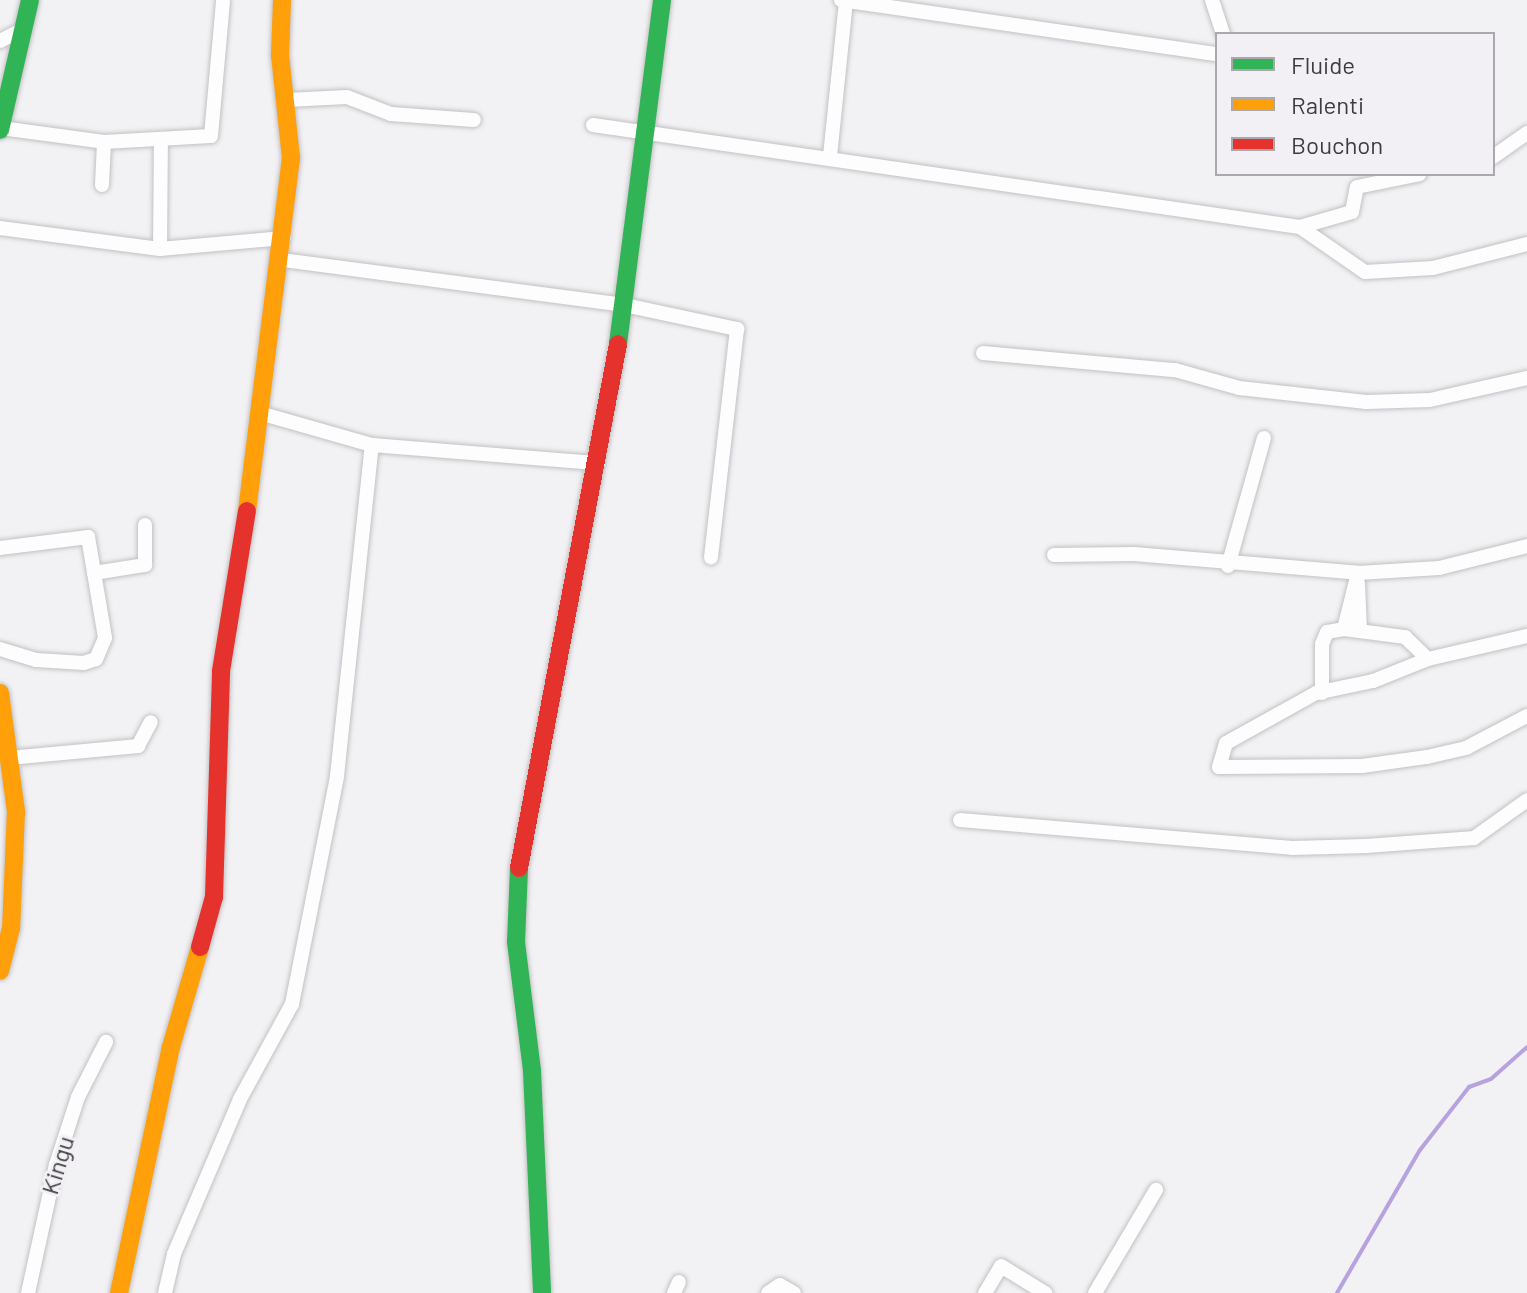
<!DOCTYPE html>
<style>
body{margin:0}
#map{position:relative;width:1527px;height:1293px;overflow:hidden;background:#f2f1f4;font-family:Barlow,sans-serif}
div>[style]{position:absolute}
.stream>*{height:4px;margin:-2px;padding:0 2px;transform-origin:2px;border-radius:2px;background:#b7a2e0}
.roads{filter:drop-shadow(0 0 2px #c2c1c3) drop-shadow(0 0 2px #c2c1c3)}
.street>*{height:14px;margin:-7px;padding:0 7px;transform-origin:7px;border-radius:7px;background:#fdfdfd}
.fast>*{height:18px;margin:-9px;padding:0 9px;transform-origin:9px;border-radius:9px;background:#30b455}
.slow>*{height:18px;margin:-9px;padding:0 9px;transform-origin:9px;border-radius:9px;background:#ff9f0a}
.jam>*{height:18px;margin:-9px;padding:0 9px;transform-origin:9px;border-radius:9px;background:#e5322d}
span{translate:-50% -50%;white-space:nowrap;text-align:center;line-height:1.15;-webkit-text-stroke:6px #f2f0f5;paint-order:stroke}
.street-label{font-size:24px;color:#3d3c3e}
.legend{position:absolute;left:1215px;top:32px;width:280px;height:144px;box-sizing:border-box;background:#f2f0f5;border:2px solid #aaa8ac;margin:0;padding:10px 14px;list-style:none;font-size:24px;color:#3d3c3e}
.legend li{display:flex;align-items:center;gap:16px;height:40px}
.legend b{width:40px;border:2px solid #aaa8ac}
</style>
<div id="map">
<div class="stream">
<i style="left:1337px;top:1293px;width:165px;rotate:-59.9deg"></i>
<i style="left:1420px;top:1150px;width:80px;rotate:-52.1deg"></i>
<i style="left:1469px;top:1087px;width:23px;rotate:-20deg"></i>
<i style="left:1491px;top:1079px;width:48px;rotate:-41.6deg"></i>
</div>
<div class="roads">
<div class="street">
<i style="left:841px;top:0;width:380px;rotate:8.2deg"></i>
<i style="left:1212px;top:0;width:36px;rotate:72deg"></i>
<i style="left:0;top:41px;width:22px;rotate:-27deg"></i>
<i style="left:287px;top:100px;width:60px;rotate:-2.9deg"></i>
<i style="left:347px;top:97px;width:47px;rotate:21.1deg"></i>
<i style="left:391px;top:114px;width:83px;rotate:4.1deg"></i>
<i style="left:593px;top:125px;width:714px;rotate:8.21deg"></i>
<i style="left:1300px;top:227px;width:54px;rotate:-16.1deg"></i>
<i style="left:1352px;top:212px;width:25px;rotate:-79deg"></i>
<i style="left:1357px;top:187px;width:64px;rotate:-11.7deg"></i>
<i style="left:1px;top:128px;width:104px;rotate:7.7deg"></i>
<i style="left:104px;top:142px;width:107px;rotate:-3.2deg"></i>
<i style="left:211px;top:136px;width:135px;rotate:-84.9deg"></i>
<i style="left:830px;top:156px;width:157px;rotate:-84.1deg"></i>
<i style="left:1493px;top:157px;width:42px;rotate:-35.2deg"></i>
<i style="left:102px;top:185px;width:43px;rotate:-87.3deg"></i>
<i style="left:1300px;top:227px;width:79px;rotate:34.7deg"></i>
<i style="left:1365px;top:272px;width:68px;rotate:-3.4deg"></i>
<i style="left:1433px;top:268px;width:97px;rotate:-14.3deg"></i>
<i style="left:0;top:228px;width:161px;rotate:7.5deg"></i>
<i style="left:160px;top:249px;width:124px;rotate:-5.1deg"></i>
<i style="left:160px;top:249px;width:108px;rotate:-89.5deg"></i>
<i style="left:283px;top:260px;width:345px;rotate:7.5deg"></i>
<i style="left:625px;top:305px;width:115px;rotate:12.1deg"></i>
<i style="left:737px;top:329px;width:230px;rotate:96.5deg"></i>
<i style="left:983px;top:353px;width:193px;rotate:5.1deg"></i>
<i style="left:1175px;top:370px;width:66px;rotate:15.7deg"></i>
<i style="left:1239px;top:388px;width:128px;rotate:6.3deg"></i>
<i style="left:1366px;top:402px;width:64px;rotate:-1.8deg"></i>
<i style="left:1430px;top:400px;width:99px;rotate:-12.8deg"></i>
<i style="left:263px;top:414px;width:113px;rotate:15.9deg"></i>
<i style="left:372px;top:445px;width:227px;rotate:4.6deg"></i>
<i style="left:0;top:548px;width:89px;rotate:-7.1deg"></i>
<i style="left:88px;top:537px;width:102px;rotate:80.4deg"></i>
<i style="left:105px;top:638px;width:23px;rotate:113deg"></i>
<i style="left:96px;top:659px;width:13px;rotate:162deg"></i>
<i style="left:84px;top:663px;width:48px;rotate:-176.4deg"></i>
<i style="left:36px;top:660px;width:38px;rotate:-163deg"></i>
<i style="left:1054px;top:555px;width:80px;rotate:-0.7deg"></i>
<i style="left:1134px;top:554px;width:225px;rotate:4.8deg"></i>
<i style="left:1358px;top:573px;width:81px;rotate:-3.5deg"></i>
<i style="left:1439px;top:568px;width:91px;rotate:-14deg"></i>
<i style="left:1228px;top:566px;width:133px;rotate:-74.3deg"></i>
<i style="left:94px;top:573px;width:52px;rotate:-8.9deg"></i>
<i style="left:145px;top:565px;width:40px;rotate:-90deg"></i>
<i style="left:1358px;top:583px;width:47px;rotate:87.6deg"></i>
<i style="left:1344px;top:629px;width:62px;rotate:7.5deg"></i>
<i style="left:1405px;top:637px;width:32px;rotate:44deg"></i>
<i style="left:1428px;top:659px;width:102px;rotate:-13.1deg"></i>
<i style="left:1428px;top:659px;width:59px;rotate:158.2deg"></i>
<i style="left:1373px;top:681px;width:58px;rotate:168.1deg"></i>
<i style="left:1316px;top:693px;width:103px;rotate:150.9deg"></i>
<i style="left:1226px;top:743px;width:25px;rotate:106deg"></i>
<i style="left:1219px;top:767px;width:143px;rotate:-0.4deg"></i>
<i style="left:1362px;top:766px;width:66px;rotate:-7.9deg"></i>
<i style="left:1427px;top:757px;width:40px;rotate:-13deg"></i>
<i style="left:1466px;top:748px;width:69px;rotate:-27.7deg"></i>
<i style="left:1322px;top:693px;width:49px;rotate:-90deg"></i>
<i style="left:1322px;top:644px;width:13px;rotate:-67deg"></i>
<i style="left:1327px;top:632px;width:17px;rotate:-10deg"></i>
<i style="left:1344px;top:629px;width:58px;rotate:-76deg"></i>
<i style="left:9px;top:758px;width:130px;rotate:-5.3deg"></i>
<i style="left:138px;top:746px;width:27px;rotate:-62deg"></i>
<i style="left:960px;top:820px;width:333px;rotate:4.8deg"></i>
<i style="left:1292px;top:848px;width:74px;rotate:-1.5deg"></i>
<i style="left:1366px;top:846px;width:108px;rotate:-4.2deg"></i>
<i style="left:1474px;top:838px;width:65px;rotate:-35.6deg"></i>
<i style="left:28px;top:1293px;width:131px;rotate:-77.7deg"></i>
<i style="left:56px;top:1165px;width:71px;rotate:-72.1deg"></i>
<i style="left:78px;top:1097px;width:62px;rotate:-63deg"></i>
<i style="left:165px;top:1293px;width:40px;rotate:-77deg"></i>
<i style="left:174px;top:1254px;width:168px;rotate:-66.9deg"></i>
<i style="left:240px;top:1099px;width:108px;rotate:-61.3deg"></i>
<i style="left:292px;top:1004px;width:232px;rotate:-78.8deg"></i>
<i style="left:337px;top:776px;width:333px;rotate:-84deg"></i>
<i style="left:674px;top:1293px;width:12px;rotate:-66deg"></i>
<i style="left:768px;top:1293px;width:14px;rotate:-34deg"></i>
<i style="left:780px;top:1285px;width:16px;rotate:30deg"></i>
<i style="left:985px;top:1293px;width:31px;rotate:-59deg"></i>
<i style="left:1001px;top:1266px;width:52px;rotate:31.5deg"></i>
<i style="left:1095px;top:1293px;width:120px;rotate:-59.4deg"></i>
</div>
<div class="fast">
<i style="left:0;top:130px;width:133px;rotate:-77deg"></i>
<i style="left:618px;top:344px;width:347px;rotate:-82.7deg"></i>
<i style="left:519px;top:868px;width:74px;rotate:92.3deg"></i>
<i style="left:516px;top:942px;width:130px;rotate:82.9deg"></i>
<i style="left:532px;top:1071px;width:222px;rotate:87.4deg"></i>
</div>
<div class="slow">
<i style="left:247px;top:511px;width:356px;rotate:-82.9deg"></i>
<i style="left:291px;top:158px;width:104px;rotate:-96.1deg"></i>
<i style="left:280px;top:55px;width:55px;rotate:-87.9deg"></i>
<i style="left:0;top:693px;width:119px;rotate:82.3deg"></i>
<i style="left:16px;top:811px;width:117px;rotate:92.4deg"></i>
<i style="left:11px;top:928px;width:44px;rotate:104.3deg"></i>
<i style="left:119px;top:1293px;width:251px;rotate:-78.1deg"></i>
<i style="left:171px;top:1047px;width:104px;rotate:-73.8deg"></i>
</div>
<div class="jam">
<i style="left:519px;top:868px;width:533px;rotate:-79.3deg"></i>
<i style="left:200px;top:947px;width:52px;rotate:-74.4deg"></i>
<i style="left:214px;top:897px;width:226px;rotate:-88.2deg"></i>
<i style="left:221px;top:671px;width:162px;rotate:-80.8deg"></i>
</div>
</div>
<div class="street-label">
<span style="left:57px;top:1165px;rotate:-73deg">Kingu</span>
</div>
<ul class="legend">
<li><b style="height:10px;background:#30b455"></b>Fluide</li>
<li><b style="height:10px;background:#ff9f0a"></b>Ralenti</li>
<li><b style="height:10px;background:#e5322d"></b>Bouchon</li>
</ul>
</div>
